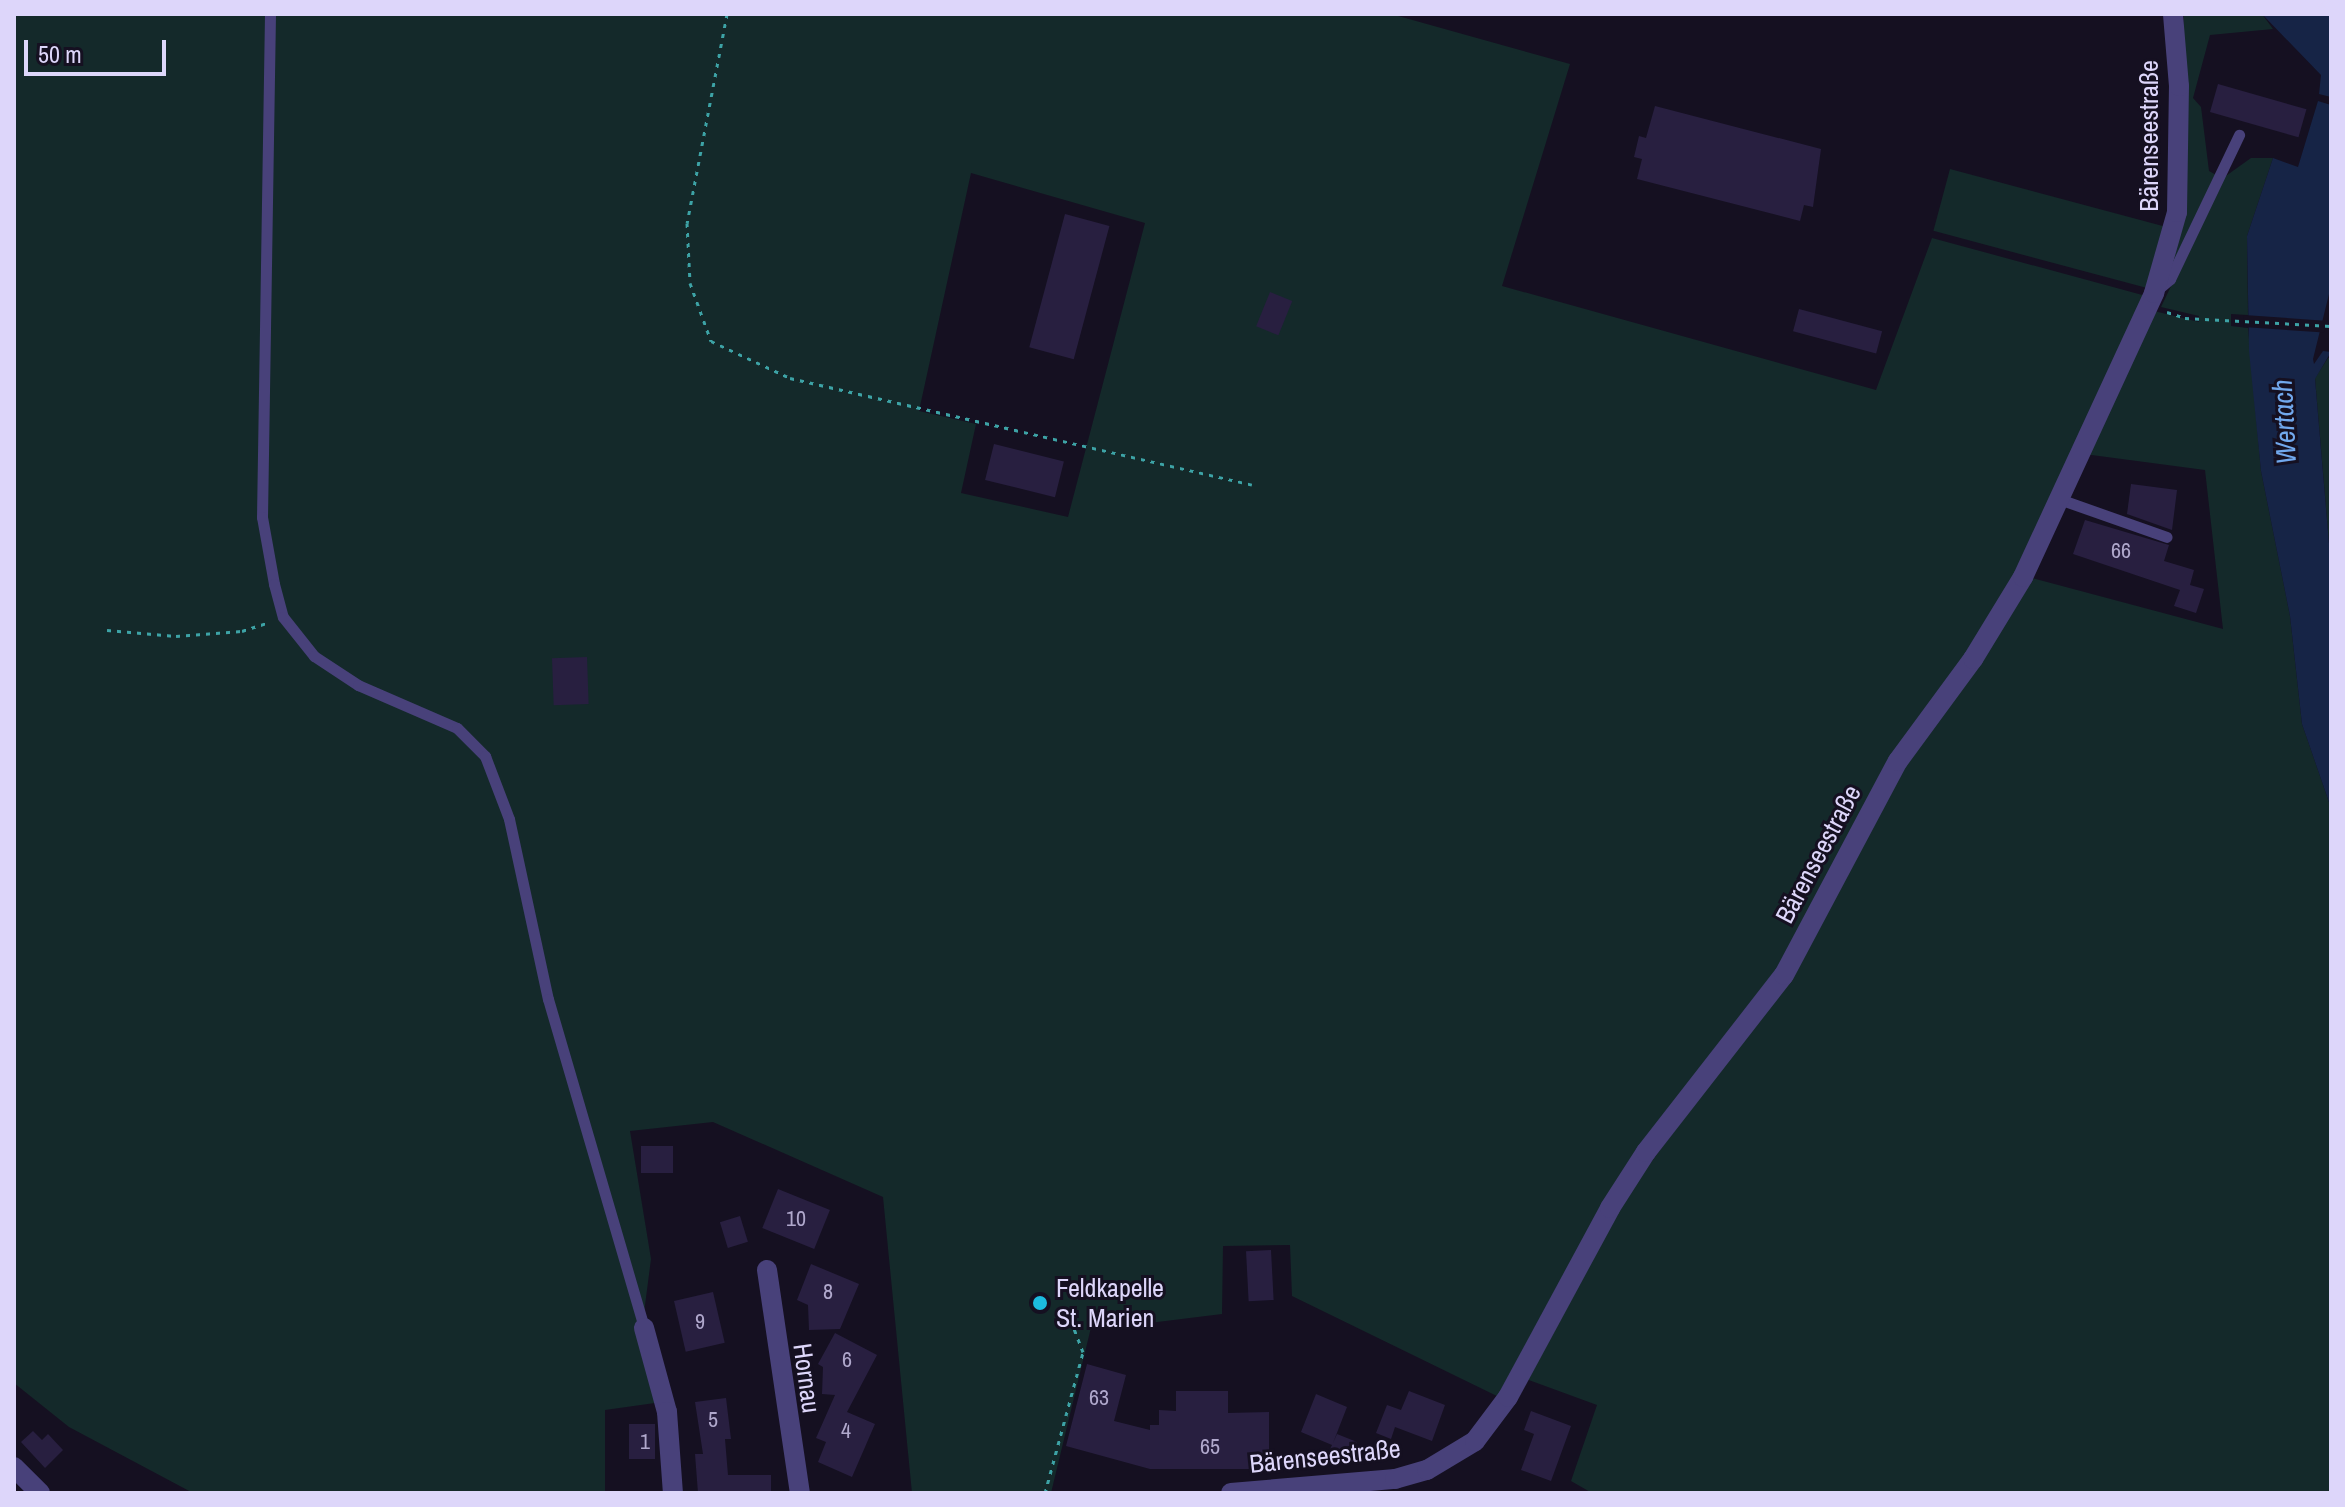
<!DOCTYPE html>
<meta charset="utf-8">
<style>
body{margin:0}
#map{position:relative;width:2345px;height:1507px;overflow:hidden;background:#151021;font-family:"Archivo Narrow",sans-serif}
div>[style]{position:absolute}
.green>*{inset:0;background:#14292a;transform-origin:0 0}
.water>*{inset:0;background:#162446}
.pier>*{inset:0;background:#151021;transform-origin:0 0}
.building>*{inset:0;background:#281f40;transform-origin:0 0}
.path>*{height:3px;margin-top:-1.5px;transform-origin:0;background:repeating-linear-gradient(90deg,#3da3a6 0 4px,transparent 0 10px)}
.service>*{height:11px;margin:-5.5px;padding:0 5.5px;transform-origin:5.5px;border-radius:5.5px;background:#48417a}
.minor>*{height:20px;margin:-10px;padding:0 10px;transform-origin:10px;border-radius:10px;background:#48417a}
.dots>*{width:22px;height:22px;translate:-50% -50%;box-sizing:border-box;border:4px solid #151021;border-radius:50%}
span{translate:-50% -50%;white-space:nowrap;text-align:center;line-height:1.15;-webkit-text-stroke:6px #151021;paint-order:stroke}
.number-label{font-size:22px;color:#b0a8cc}
.number-label span{-webkit-text-stroke-width:0}
.street-label{font-size:26px;color:#ddd6fa}
.poi-label{font-size:26px;color:#ddd6fa}
.left{translate:0 -50%;text-align:left}
.water-label{font-size:28px;color:#71a8ed;font-style:italic}
.frame{position:absolute;inset:0;border:16px solid #ddd6fa;pointer-events:none}
.scale{position:absolute;left:24px;top:40px;width:142px;height:36px;box-sizing:border-box;border:4px solid #ddd6fa;border-top:0;padding-left:10px;font-size:24px;line-height:28px;white-space:nowrap;color:#ddd6fa;-webkit-text-stroke:6px #151021;paint-order:stroke}
</style>
<div id="map">
<div class="green">
<i style="clip-path:polygon(evenodd,14px 14px,1391px 14px,1570px 64px,1502px 286px,1876px 390px,1932px 238px,2146px 296px,2015px 573px,1779px 972px,1643px 1151px,1503px 1399px,1292px 1296px,1290px 1245px,1223px 1246px,1222px 1314px,1133px 1325px,1094px 1315px,1051px 1493px,912px 1493px,883px 1197px,713px 1122px,630px 1131px,651px 1259px,644px 1313px,662px 1402px,605px 1410px,605px 1493px,193px 1493px,69px 1427px,14px 1383px,14px 14px,971px 173px,1145px 223px,1068px 517px,961px 493px,976px 424px,919px 411px,971px 173px)"></i>
<i style="clip-path:polygon(2184px 14px,2262px 14px,2273px 29px,2210px 35px,2193px 98px,2201px 107px,2209px 171px,2218px 176px,2173px 266px)"></i>
<i style="clip-path:polygon(2251px 158px,2273px 158px,2247px 236px,2248px 315px,2231px 314px,2231px 326px,2248px 328px,2261px 471px,2290px 616px,2302px 724px,2331px 808px,2331px 1493px,1592px 1493px,1571px 1481px,1597px 1405px,1523px 1378px,1615px 1210px,1737px 1048px,1901px 767px,2028px 577px,2223px 629px,2205px 470px,2084px 454px,2150px 310px,2199px 322px,2199px 316px,2161px 307px,2223px 178px)"></i>
<i style="left:1950px;top:169px;width:226px;height:64px;rotate:15deg"></i>
<i style="clip-path:polygon(2328px 358px,2331px 358px,2331px 567px,2315px 378px)"></i>
</div>
<div class="water">
<i style="clip-path:polygon(2262px 14px,2331px 14px,2331px 97px,2319px 94px,2321px 75px)"></i>
<i style="clip-path:polygon(2318px 101px,2331px 105px,2331px 286px,2313px 359px,2314px 364px,2323px 351px,2331px 352px,2315px 379px,2331px 567px,2331px 808px,2302px 724px,2290px 616px,2261px 471px,2249px 351px,2247px 236px,2273px 158px,2298px 167px)"></i>
</div>
<div class="pier">
<i style="left:2244px;top:315px;width:81px;height:12px;rotate:4deg"></i>
</div>
<div class="building">
<i style="left:2218px;top:84px;width:92px;height:29px;rotate:16deg"></i>
<i style="clip-path:polygon(1655px 106px,1821px 149px,1813px 207px,1804px 205px,1800px 221px,1637px 179px,1642px 159px,1634px 157px,1639px 136px,1646px 138px)"></i>
<i style="left:1065px;top:214px;width:46px;height:138px;rotate:15deg"></i>
<i style="left:1270px;top:292px;width:24px;height:37px;rotate:22deg"></i>
<i style="left:1799px;top:309px;width:86px;height:23px;rotate:15deg"></i>
<i style="left:994px;top:444px;width:72px;height:37px;rotate:14deg"></i>
<i style="clip-path:polygon(2131px 484px,2177px 490px,2172px 530px,2127px 514px)"></i>
<i style="clip-path:polygon(2085px 520px,2169px 545px,2164px 561px,2194px 570px,2190px 585px,2204px 589px,2196px 613px,2174px 606px,2180px 590px,2073px 554px)"></i>
<i style="left:587px;top:657px;width:47px;height:35px;rotate:88deg"></i>
<i style="left:641px;top:1146px;width:32px;height:27px"></i>
<i style="left:778px;top:1189px;width:56px;height:42px;rotate:22deg"></i>
<i style="left:740px;top:1216px;width:27px;height:21px;rotate:73deg"></i>
<i style="left:1271px;top:1250px;width:50px;height:25px;rotate:87deg"></i>
<i style="clip-path:polygon(811px 1264px,859px 1284px,840px 1329px,809px 1330px,808px 1305px,797px 1300px)"></i>
<i style="left:713px;top:1292px;width:52px;height:40px;rotate:77deg"></i>
<i style="clip-path:polygon(835px 1333px,877px 1355px,847px 1412px,875px 1424px,852px 1477px,818px 1462px,826px 1442px,816px 1438px,835px 1395px,822px 1394px,823px 1367px,818px 1364px)"></i>
<i style="clip-path:polygon(1087px 1364px,1126px 1375px,1114px 1421px,1150px 1430px,1150px 1425px,1159px 1425px,1159px 1410px,1176px 1411px,1176px 1391px,1228px 1391px,1228px 1413px,1269px 1412px,1269px 1469px,1150px 1469px,1066px 1446px)"></i>
<i style="clip-path:polygon(1409px 1391px,1445px 1405px,1432px 1441px,1395px 1427px,1391px 1439px,1376px 1433px,1387px 1405px,1401px 1410px)"></i>
<i style="clip-path:polygon(1316px 1394px,1347px 1407px,1333px 1443px,1337px 1434px,1357px 1442px,1348px 1463px,1327px 1455px,1332px 1445px,1301px 1432px)"></i>
<i style="clip-path:polygon(726px 1398px,731px 1439px,725px 1439px,728px 1475px,771px 1475px,771px 1493px,698px 1493px,695px 1454px,703px 1454px,695px 1402px)"></i>
<i style="clip-path:polygon(1531px 1411px,1571px 1426px,1551px 1481px,1521px 1470px,1534px 1434px,1524px 1430px)"></i>
<i style="left:629px;top:1424px;width:26px;height:35px"></i>
<i style="clip-path:polygon(33px 1431px,42px 1440px,48px 1434px,63px 1450px,45px 1468px,21px 1442px)"></i>
</div>
<div class="path">
<i style="left:727px;top:14px;width:213px;rotate:100.8deg"></i>
<i style="left:687px;top:223px;width:60px;rotate:87.1deg"></i>
<i style="left:690px;top:283px;width:62px;rotate:70.1deg"></i>
<i style="left:711px;top:341px;width:87px;rotate:25.1deg"></i>
<i style="left:790px;top:378px;width:474px;rotate:13deg"></i>
<i style="left:2167px;top:312px;width:19px;rotate:18deg"></i>
<i style="left:2185px;top:318px;width:146px;rotate:3.1deg"></i>
<i style="left:107px;top:630px;width:69px;rotate:5deg"></i>
<i style="left:176px;top:636px;width:66px;rotate:-4.3deg"></i>
<i style="left:242px;top:631px;width:28px;rotate:-18deg"></i>
<i style="left:1045px;top:1493px;width:146px;rotate:-74.9deg"></i>
<i style="left:1083px;top:1352px;width:28px;rotate:-111deg"></i>
<i style="left:1073px;top:1326px;width:18px;rotate:-146deg"></i>
</div>
<div class="service">
<i style="left:270px;top:14px;width:503px;rotate:90.91deg"></i>
<i style="left:262px;top:517px;width:68px;rotate:79.8deg"></i>
<i style="left:274px;top:584px;width:34px;rotate:75deg"></i>
<i style="left:283px;top:617px;width:50px;rotate:51.5deg"></i>
<i style="left:314px;top:656px;width:53px;rotate:33.4deg"></i>
<i style="left:358px;top:685px;width:108px;rotate:23.5deg"></i>
<i style="left:457px;top:728px;width:40px;rotate:45deg"></i>
<i style="left:485px;top:756px;width:67px;rotate:69.1deg"></i>
<i style="left:509px;top:819px;width:184px;rotate:77.8deg"></i>
<i style="left:548px;top:999px;width:343px;rotate:73.7deg"></i>
<i style="left:2157px;top:290px;width:17px;rotate:-40deg"></i>
<i style="left:2170px;top:279px;width:160px;rotate:-64.4deg"></i>
<i style="left:2059px;top:499px;width:114px;rotate:19.4deg"></i>
</div>
<div class="minor">
<i style="left:767px;top:1270px;width:225px;rotate:81.6deg"></i>
<i style="left:644px;top:1328px;width:87px;rotate:74.7deg"></i>
<i style="left:667px;top:1412px;width:81px;rotate:85.8deg"></i>
<i style="left:14px;top:1467px;width:37px;rotate:45deg"></i>
<i style="left:1231px;top:1493px;width:165px;rotate:-4.9deg"></i>
<i style="left:1395px;top:1479px;width:33px;rotate:-16deg"></i>
<i style="left:1427px;top:1470px;width:56px;rotate:-31.1deg"></i>
<i style="left:1475px;top:1441px;width:55px;rotate:-53.1deg"></i>
<i style="left:1508px;top:1397px;width:215px;rotate:-61.6deg"></i>
<i style="left:1610px;top:1208px;width:67px;rotate:-57.3deg"></i>
<i style="left:1646px;top:1152px;width:224px;rotate:-52.1deg"></i>
<i style="left:1784px;top:975px;width:242px;rotate:-62deg"></i>
<i style="left:1898px;top:761px;width:127px;rotate:-53.7deg"></i>
<i style="left:1973px;top:659px;width:96px;rotate:-58.6deg"></i>
<i style="left:2023px;top:577px;width:313px;rotate:-65.2deg"></i>
<i style="left:2154px;top:293px;width:84px;rotate:-74.1deg"></i>
<i style="left:2177px;top:212px;width:126px;rotate:-89.1deg"></i>
<i style="left:2179px;top:86px;width:72px;rotate:-94.8deg"></i>
</div>
<div class="dots">
<i style="left:1040px;top:1303px;background:#1cbbdf"></i>
</div>
<div class="number-label">
<span style="left:2121px;top:551px">66</span>
<span style="left:796px;top:1219px">10</span>
<span style="left:828px;top:1292px">8</span>
<span style="left:700px;top:1322px">9</span>
<span style="left:847px;top:1360px">6</span>
<span style="left:1099px;top:1398px">63</span>
<span style="left:713px;top:1420px">5</span>
<span style="left:846px;top:1431px">4</span>
<span style="left:645px;top:1442px">1</span>
<span style="left:1210px;top:1447px">65</span>
</div>
<div class="street-label">
<span style="left:2149px;top:136px;rotate:-90deg">Bärenseestraße</span>
<span style="left:1818px;top:854px;rotate:-62deg">Bärenseestraße</span>
<span style="left:807px;top:1378px;rotate:82deg">Hornau</span>
<span style="left:1325px;top:1456px;rotate:-6deg">Bärenseestraße</span>
</div>
<div class="poi-label">
<span class="left" style="left:1056px;top:1303px">Feldkapelle<br>St. Marien</span>
</div>
<div class="water-label">
<span style="left:2284px;top:422px;rotate:-93deg">Wertach</span>
</div>
<div class="frame"></div>
<div class="scale">50 m</div>
</div>
